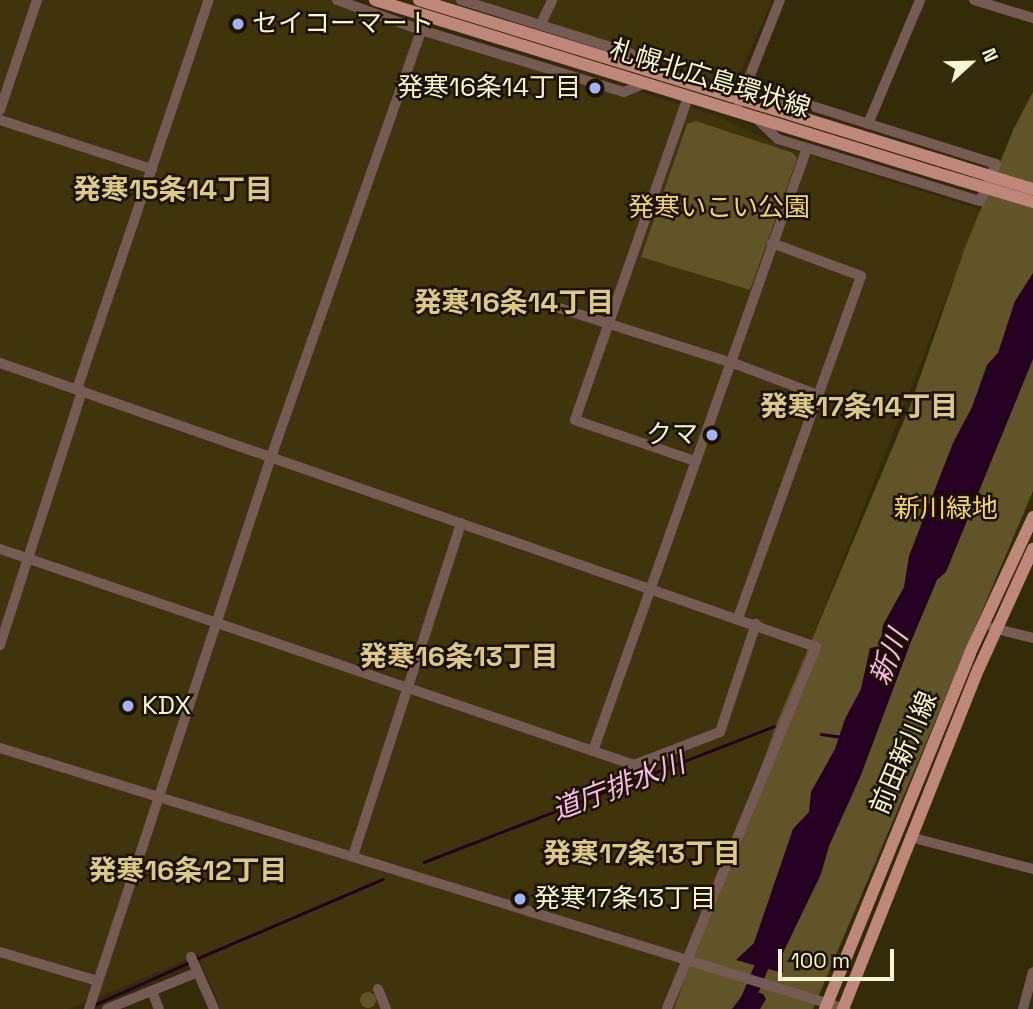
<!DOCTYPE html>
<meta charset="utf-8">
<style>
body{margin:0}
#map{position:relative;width:1033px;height:1009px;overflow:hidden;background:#342b09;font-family:"Space Grotesk","Noto Sans JP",sans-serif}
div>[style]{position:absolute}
.built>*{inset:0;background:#3f340c}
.green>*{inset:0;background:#615428}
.round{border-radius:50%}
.water>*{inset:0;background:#260022}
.stream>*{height:2.5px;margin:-1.25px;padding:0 1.25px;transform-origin:1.25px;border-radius:1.25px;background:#260022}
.river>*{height:14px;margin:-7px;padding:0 7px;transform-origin:7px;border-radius:7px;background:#260022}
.minor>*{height:10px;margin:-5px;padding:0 5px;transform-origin:5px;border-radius:5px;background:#765a54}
.major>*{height:12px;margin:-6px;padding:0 6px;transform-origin:6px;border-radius:6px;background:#bf877a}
.major-bridge>*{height:12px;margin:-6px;padding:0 6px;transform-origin:6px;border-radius:6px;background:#bf877a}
.dots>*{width:19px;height:19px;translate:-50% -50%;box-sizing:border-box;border:4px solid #1b1300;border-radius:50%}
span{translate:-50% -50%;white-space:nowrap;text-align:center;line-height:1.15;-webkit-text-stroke:5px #1b1300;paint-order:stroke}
.poi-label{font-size:26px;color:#fdf4d4}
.left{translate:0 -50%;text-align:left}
.right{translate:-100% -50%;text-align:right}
.street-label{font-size:26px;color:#fdf4d4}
.park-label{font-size:26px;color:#f5d567}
.neighbourhood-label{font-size:28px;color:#dcc888;font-weight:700}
.water-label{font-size:28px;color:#fbb6ee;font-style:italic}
.north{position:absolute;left:935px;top:28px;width:70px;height:70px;-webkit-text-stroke:5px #1b1300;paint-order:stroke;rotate:68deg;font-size:19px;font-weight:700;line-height:28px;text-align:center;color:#fdf4d4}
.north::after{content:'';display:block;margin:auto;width:24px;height:32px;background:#fdf4d4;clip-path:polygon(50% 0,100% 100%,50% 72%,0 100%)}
.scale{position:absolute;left:778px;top:949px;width:116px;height:32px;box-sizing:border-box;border:4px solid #fdf4d4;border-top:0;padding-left:9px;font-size:21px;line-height:24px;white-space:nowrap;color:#fdf4d4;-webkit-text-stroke:5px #1b1300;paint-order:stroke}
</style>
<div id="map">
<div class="built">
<i style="clip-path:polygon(0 0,342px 0,717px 116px,781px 146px,981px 210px,814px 633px,677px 1009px,221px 1009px,198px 955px,70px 1009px,0 1009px)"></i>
<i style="clip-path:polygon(442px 0,772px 0,735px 85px)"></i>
</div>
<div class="green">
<i style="clip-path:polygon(1033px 92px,1033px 491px,813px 1009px,674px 1009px,778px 720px,910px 406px,966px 245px,1014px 128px)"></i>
<i style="clip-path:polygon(696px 121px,793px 153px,797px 159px,750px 290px,641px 257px,687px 124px)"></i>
<i class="round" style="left:360px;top:992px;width:16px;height:16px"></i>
</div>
<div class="water">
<i style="clip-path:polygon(1033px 273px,1033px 359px,946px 572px,937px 580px,910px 644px,861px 775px,829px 846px,821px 874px,783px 953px,783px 973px,736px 960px,754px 943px,793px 829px,809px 812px,811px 792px,835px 749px,845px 719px,861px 689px,870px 648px,880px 646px,883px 625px,904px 587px,909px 556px,953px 443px,972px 407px,987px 365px,998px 353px,1015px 301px)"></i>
<i style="clip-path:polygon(747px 989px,763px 994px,766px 999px,760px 1009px,732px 1009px)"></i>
</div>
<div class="stream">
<i style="left:821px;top:734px;width:21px;rotate:8deg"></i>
<i style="left:424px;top:862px;width:375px;rotate:-21.2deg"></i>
<i style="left:196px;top:959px;width:203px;rotate:-23.2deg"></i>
<i style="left:94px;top:1005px;width:105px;rotate:-24.1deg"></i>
</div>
<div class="river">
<i style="left:744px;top:1009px;width:63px;rotate:-67.5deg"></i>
</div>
<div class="minor">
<i style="left:337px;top:0;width:89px;rotate:19.7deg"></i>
<i style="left:421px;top:30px;width:212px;rotate:17deg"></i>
<i style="left:624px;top:92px;width:21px;rotate:-23deg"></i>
<i style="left:461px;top:0;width:177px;rotate:17.4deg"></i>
<i style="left:630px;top:53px;width:20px;rotate:53deg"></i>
<i style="left:974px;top:0;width:62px;rotate:17deg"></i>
<i style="left:541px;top:24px;width:26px;rotate:-65deg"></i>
<i style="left:688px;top:97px;width:342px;rotate:109.3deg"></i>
<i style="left:575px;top:420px;width:127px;rotate:18.9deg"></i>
<i style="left:739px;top:103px;width:111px;rotate:-68.3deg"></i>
<i style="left:0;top:110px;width:116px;rotate:-71.4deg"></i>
<i style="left:755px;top:117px;width:32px;rotate:44deg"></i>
<i style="left:778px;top:139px;width:211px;rotate:17.1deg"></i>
<i style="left:980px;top:201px;width:40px;rotate:-66.6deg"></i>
<i style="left:996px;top:164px;width:196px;rotate:-162.5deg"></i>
<i style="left:809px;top:105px;width:42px;rotate:-178.6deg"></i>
<i style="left:0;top:120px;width:160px;rotate:17.9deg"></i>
<i style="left:868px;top:124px;width:134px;rotate:-67.2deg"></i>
<i style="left:556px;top:307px;width:189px;rotate:17.6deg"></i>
<i style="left:736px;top:364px;width:88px;rotate:20.7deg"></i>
<i style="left:0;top:363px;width:864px;rotate:19.19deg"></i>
<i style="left:816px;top:647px;width:391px;rotate:112.4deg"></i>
<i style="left:77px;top:389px;width:411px;rotate:-71.3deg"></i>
<i style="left:0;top:549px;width:670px;rotate:18.81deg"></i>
<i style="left:634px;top:765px;width:92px;rotate:-21deg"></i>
<i style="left:720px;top:732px;width:114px;rotate:-71.6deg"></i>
<i style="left:738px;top:618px;width:363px;rotate:-70.2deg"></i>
<i style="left:861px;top:276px;width:95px;rotate:-159.7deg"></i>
<i style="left:993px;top:628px;width:41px;rotate:14deg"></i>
<i style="left:0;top:645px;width:267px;rotate:-72.1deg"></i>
<i style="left:0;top:748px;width:885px;rotate:17.15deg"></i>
<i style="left:593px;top:751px;width:640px;rotate:-70.46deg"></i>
<i style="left:910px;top:837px;width:127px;rotate:14.6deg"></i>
<i style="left:353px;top:856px;width:350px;rotate:-72deg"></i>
<i style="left:0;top:952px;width:102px;rotate:16.5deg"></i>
<i style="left:191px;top:957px;width:57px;rotate:66.1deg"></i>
<i style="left:378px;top:989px;width:22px;rotate:68deg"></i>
<i style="left:152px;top:991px;width:19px;rotate:69deg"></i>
<i style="left:89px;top:1009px;width:581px;rotate:-71.75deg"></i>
<i style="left:271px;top:457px;width:453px;rotate:-70.6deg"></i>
<i style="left:107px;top:1009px;width:98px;rotate:-22.1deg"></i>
<i style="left:1023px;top:1009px;width:38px;rotate:-75deg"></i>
</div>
<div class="major">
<i style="left:375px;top:0;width:587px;rotate:17.14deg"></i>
<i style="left:419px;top:0;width:544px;rotate:17.1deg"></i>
<i style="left:1013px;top:183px;width:21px;rotate:17deg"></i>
<i style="left:990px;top:189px;width:45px;rotate:16.8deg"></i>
<i style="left:825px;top:1009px;width:384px;rotate:-67.8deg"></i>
<i style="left:970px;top:653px;width:150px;rotate:-65.1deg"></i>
<i style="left:843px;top:1009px;width:367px;rotate:-68.3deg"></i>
<i style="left:979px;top:668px;width:131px;rotate:-65.6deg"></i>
</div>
<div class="major-bridge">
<i style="left:939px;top:160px;width:77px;rotate:17.3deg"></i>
<i style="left:936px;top:173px;width:56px;rotate:16.5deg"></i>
</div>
<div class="dots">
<i style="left:238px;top:24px;background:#a0b3fd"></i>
<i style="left:595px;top:88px;background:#a0b3fd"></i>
<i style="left:712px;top:435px;background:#a0b3fd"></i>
<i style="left:128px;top:706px;background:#a0b3fd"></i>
<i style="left:520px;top:899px;background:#a0b3fd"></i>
</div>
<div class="poi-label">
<span class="left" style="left:252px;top:24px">セイコーマート</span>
<span class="right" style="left:581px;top:88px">発寒16条14丁目</span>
<span class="right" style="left:698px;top:435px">クマ</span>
<span class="left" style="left:142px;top:706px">KDX</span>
<span class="left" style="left:534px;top:899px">発寒17条13丁目</span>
</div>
<div class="street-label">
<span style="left:710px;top:79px;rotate:17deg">札幌北広島環状線</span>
<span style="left:904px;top:753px;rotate:-67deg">前田新川線</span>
</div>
<div class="park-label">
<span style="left:719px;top:208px">発寒いこい公園</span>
<span style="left:946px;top:509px">新川緑地</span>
</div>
<div class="neighbourhood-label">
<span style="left:173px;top:189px">発寒15条14丁目</span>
<span style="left:514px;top:302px">発寒16条14丁目</span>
<span style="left:859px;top:406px">発寒17条14丁目</span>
<span style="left:459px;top:656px">発寒16条13丁目</span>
<span style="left:642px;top:853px">発寒17条13丁目</span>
<span style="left:188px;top:870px">発寒16条12丁目</span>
</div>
<div class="water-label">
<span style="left:888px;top:657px;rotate:-68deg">新川</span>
<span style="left:618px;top:786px;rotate:-21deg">道庁排水川</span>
</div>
<div class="north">N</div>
<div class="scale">100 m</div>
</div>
